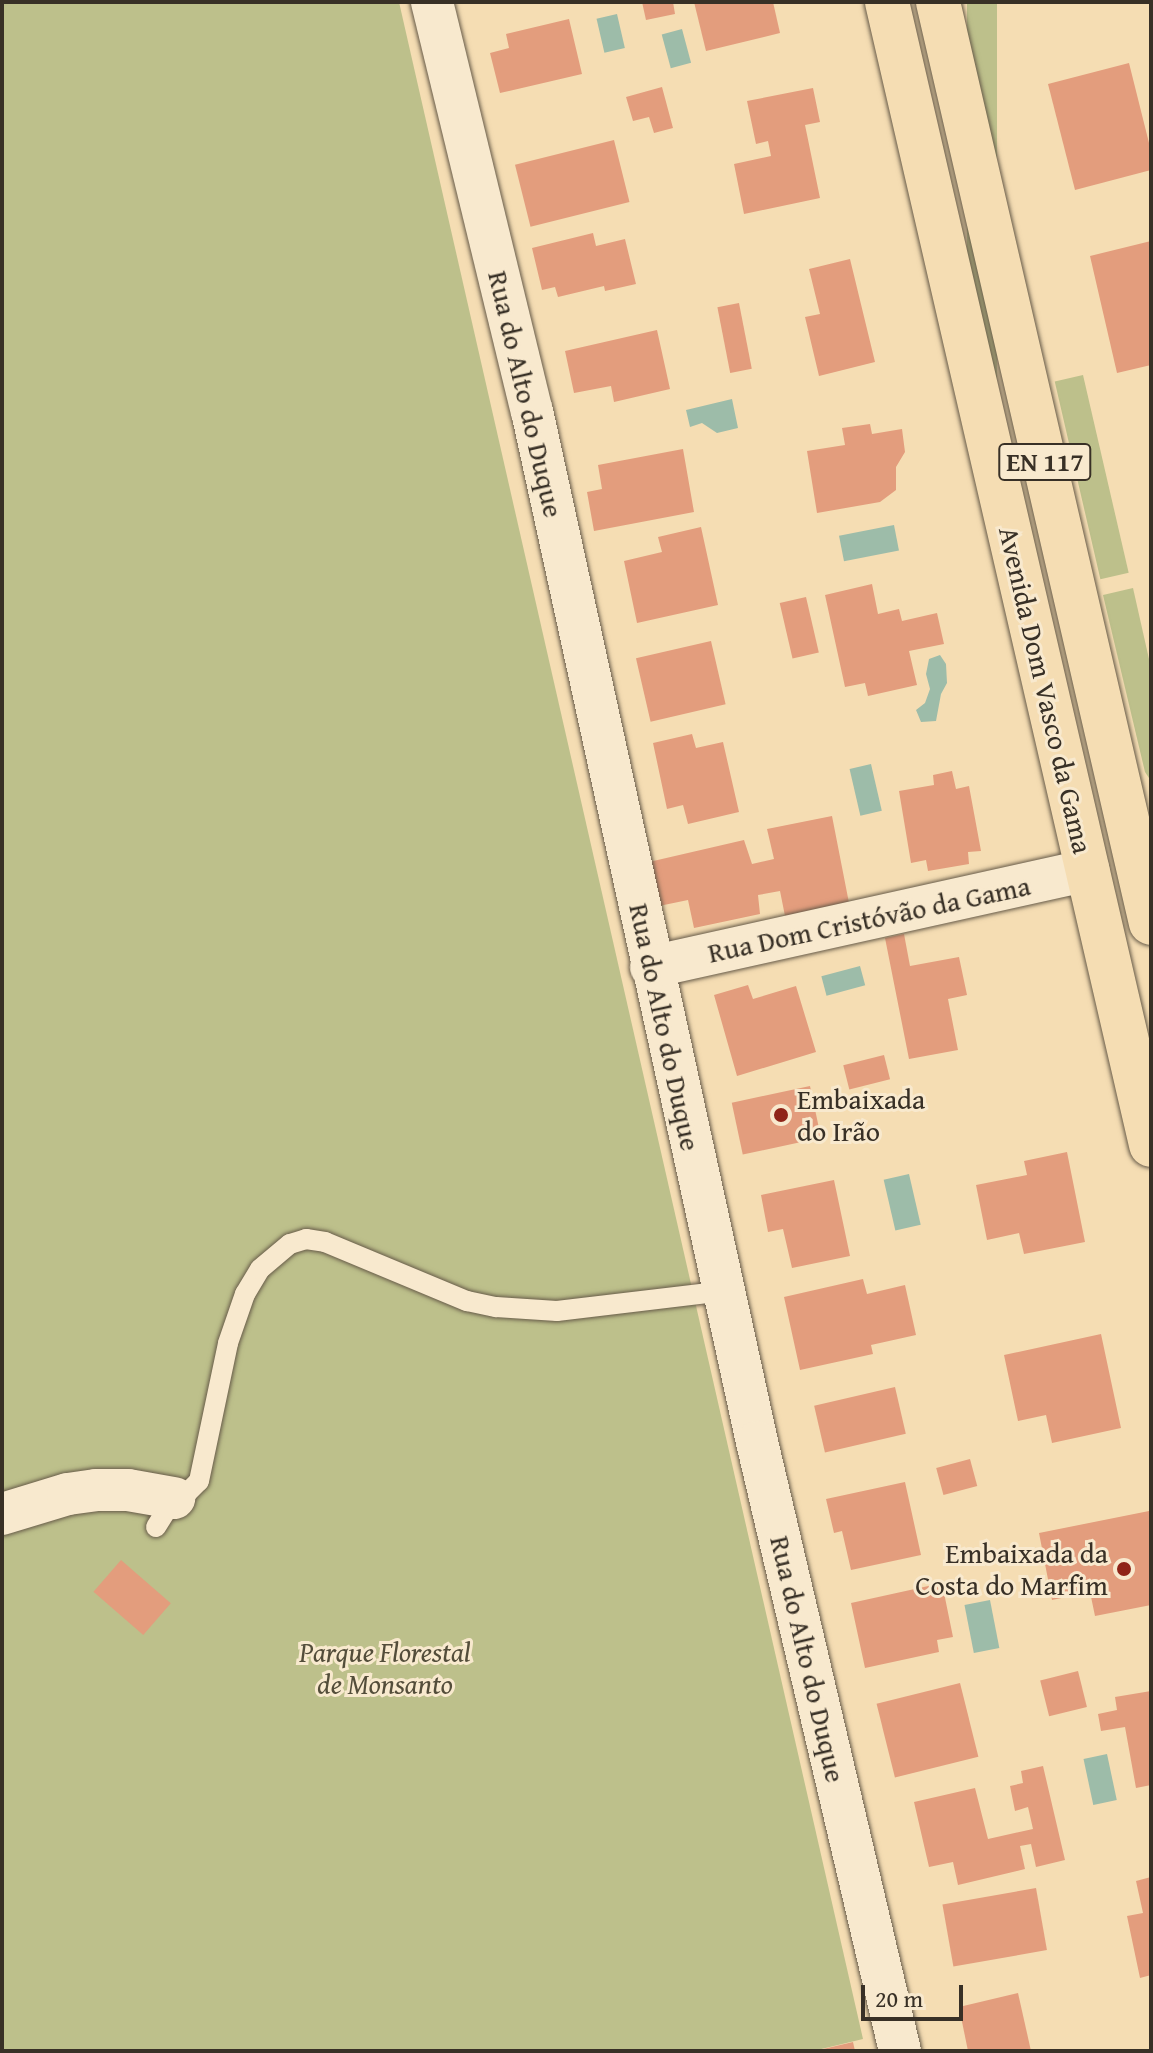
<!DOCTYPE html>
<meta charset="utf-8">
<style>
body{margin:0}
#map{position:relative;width:1153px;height:2053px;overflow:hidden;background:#f5ddb3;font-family:"Gentium Book Plus",serif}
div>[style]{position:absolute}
.green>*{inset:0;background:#bdc08b;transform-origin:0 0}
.water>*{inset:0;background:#9dbca9;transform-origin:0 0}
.building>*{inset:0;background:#e39d7d;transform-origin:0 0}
.roads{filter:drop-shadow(0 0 2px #675b49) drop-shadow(0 0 2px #675b49)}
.lane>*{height:20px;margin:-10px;padding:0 10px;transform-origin:10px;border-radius:10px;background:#f8e9ce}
.street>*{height:42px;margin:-21px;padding:0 21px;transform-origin:21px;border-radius:21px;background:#f8e9ce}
.primary>*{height:44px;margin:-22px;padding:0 22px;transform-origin:22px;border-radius:22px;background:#f5ddb3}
.dots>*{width:22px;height:22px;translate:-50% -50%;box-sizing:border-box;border:4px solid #f8e9ce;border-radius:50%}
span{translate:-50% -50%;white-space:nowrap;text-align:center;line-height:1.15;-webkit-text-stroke:6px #f8e9ce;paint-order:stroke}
.shield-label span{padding:2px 6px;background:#f8e9ce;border:2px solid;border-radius:6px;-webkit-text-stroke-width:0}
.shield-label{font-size:26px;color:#383026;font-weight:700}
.street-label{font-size:28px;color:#383026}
.poi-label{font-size:28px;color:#383026}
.left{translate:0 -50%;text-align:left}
.right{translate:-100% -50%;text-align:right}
.park-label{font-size:28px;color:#534d3a;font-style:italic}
.frame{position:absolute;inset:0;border:4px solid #383026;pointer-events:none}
.scale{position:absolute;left:861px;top:1985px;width:102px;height:36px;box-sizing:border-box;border:4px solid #383026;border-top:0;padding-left:10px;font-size:24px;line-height:28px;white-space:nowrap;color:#383026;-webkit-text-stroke:6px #f8e9ce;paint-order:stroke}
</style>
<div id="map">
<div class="green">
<i style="clip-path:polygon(2px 2px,399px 2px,863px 2039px,813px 2051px,2px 2051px)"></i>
<i style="left:967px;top:2px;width:30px;height:380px"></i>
<i style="left:1083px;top:375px;width:203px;height:29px;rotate:77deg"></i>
<i style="clip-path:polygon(1133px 588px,1151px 668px,1151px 781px,1145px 772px,1103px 595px)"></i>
</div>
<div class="water">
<i style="left:617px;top:14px;width:35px;height:21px;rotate:77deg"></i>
<i style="left:682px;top:29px;width:35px;height:21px;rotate:75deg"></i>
<i style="clip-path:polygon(732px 399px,738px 428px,717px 433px,702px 423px,690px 427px,686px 410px)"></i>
<i style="left:894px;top:525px;width:26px;height:56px;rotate:79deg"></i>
<i style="clip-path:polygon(940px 655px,946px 664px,947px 683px,941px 694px,936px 721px,921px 722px,916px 710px,925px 703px,930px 689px,926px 674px,929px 659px)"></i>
<i style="left:871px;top:764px;width:48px;height:22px;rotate:77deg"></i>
<i style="left:860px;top:966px;width:20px;height:40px;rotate:75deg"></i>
<i style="left:909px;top:1174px;width:52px;height:26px;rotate:77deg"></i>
<i style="left:990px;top:1600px;width:49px;height:26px;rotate:79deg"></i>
<i style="left:1107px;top:1754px;width:47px;height:24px;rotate:78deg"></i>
</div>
<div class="building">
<i style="clip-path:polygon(642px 2px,673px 2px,675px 14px,646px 20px)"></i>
<i style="clip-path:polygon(694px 2px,773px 2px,780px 33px,706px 51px)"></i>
<i style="clip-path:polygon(569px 19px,582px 74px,500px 93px,490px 53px,509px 48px,506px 34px)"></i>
<i style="clip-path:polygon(1129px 63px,1151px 151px,1151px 170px,1075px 190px,1048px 84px)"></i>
<i style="clip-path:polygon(662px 87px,673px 128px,654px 133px,649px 117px,633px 121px,626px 97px)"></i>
<i style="clip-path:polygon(813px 88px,820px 122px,805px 125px,820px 198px,744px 214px,734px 164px,771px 156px,768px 141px,756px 144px,747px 101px)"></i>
<i style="left:614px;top:140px;width:64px;height:102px;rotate:76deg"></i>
<i style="clip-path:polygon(593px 233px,596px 246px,625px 239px,636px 284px,605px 291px,604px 286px,558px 297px,555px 287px,542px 290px,532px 248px)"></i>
<i style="clip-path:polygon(1151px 241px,1151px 365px,1117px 373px,1090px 256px)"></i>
<i style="clip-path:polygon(850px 259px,875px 362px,819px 376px,805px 317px,820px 314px,809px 269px)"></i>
<i style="left:739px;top:303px;width:67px;height:22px;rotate:79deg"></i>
<i style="clip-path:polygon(657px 330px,670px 389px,614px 402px,611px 386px,574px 393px,565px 351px)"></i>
<i style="clip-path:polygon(870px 424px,872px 434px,902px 429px,905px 452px,896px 467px,896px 490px,880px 502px,817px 513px,807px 451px,845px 445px,842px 428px)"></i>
<i style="clip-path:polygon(683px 449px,694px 512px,594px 531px,587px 492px,602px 489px,598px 465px)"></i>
<i style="clip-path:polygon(701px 527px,718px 605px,637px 623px,624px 561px,662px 552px,658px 537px)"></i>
<i style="clip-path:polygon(872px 584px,878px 614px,899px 609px,902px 621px,937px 613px,944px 644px,909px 651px,917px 685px,868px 696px,865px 683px,845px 687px,825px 595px)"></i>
<i style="left:806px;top:597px;width:57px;height:27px;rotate:77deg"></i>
<i style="left:711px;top:641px;width:65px;height:77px;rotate:77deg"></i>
<i style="clip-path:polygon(692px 734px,696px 748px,723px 742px,739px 812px,688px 824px,683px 805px,667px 809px,653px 743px)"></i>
<i style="clip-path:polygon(952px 771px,956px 789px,969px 786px,981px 851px,968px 852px,969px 864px,928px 871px,926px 860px,911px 863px,899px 791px,934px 785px,933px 775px)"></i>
<i style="clip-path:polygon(832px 816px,849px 903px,785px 916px,780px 891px,758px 895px,760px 914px,694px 928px,688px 900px,659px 906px,649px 862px,744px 840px,752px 864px,774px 859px,767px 829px)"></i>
<i style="clip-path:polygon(904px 934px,910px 966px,959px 957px,967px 995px,948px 999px,958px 1050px,909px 1059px,885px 938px)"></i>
<i style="clip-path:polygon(748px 985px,753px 999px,796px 986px,816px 1052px,737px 1076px,714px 995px)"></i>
<i style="left:884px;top:1055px;width:25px;height:42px;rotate:76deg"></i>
<i style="left:810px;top:1086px;width:53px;height:80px;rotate:78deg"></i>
<i style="clip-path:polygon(1067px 1152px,1085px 1242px,1024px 1254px,1019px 1233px,987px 1240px,976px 1185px,1027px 1175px,1024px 1161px)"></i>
<i style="clip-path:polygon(834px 1180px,850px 1256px,792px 1268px,783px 1229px,768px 1232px,761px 1195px)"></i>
<i style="clip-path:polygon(863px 1279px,867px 1294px,905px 1285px,916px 1335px,871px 1345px,873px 1354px,800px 1370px,784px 1297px)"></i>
<i style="clip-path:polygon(1101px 1334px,1121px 1428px,1052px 1443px,1046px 1415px,1018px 1421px,1004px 1355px)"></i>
<i style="left:895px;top:1387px;width:48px;height:83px;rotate:77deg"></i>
<i style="left:970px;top:1459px;width:28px;height:35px;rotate:75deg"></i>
<i style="clip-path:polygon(905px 1482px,921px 1555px,851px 1570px,842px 1531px,834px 1533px,826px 1499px)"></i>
<i style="clip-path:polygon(1149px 1511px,1151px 1605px,1095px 1616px,1090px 1592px,1052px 1600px,1039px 1533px)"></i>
<i style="left:121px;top:1560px;width:66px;height:42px;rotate:41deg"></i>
<i style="clip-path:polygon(942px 1583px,953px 1637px,937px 1640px,939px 1652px,865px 1668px,851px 1603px)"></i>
<i style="left:1078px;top:1671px;width:37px;height:39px;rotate:76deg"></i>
<i style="left:960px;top:1683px;width:76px;height:86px;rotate:76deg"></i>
<i style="clip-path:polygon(1151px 1691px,1151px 1785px,1136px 1788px,1125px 1727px,1101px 1731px,1098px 1714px,1117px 1710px,1115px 1697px)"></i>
<i style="clip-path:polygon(1043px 1766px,1065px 1860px,1036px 1867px,1031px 1844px,1020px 1846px,1025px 1869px,958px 1885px,953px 1862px,929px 1867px,914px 1802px,975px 1788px,988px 1839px,1033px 1829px,1028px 1807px,1015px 1811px,1010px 1786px,1023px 1783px,1021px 1771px)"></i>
<i style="clip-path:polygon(1151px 1877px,1151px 1975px,1140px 1978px,1127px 1916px,1143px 1913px,1136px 1881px)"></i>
<i style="left:1036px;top:1888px;width:63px;height:95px;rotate:80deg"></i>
<i style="clip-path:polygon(1018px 1993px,1031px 2051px,968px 2051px,959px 2007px)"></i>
<i style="clip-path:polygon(853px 2042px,855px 2051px,819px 2051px,819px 2050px)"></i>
</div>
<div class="roads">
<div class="lane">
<i style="left:156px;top:1527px;width:34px;rotate:-58deg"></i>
<i style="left:174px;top:1498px;width:13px;rotate:-18deg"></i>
<i style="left:186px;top:1494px;width:18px;rotate:-45deg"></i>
<i style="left:199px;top:1481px;width:141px;rotate:-78.1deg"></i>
<i style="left:228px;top:1343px;width:52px;rotate:-70.9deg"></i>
<i style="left:245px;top:1294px;width:29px;rotate:-59deg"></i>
<i style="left:260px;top:1269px;width:39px;rotate:-40deg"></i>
<i style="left:290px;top:1244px;width:17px;rotate:-17deg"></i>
<i style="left:306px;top:1239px;width:19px;rotate:9deg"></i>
<i style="left:325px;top:1242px;width:154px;rotate:22.6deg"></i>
<i style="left:467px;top:1301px;width:30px;rotate:12deg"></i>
<i style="left:496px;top:1307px;width:61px;rotate:3.8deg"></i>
<i style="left:557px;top:1311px;width:168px;rotate:-6.8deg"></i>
</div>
<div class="street">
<i style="left:432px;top:2px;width:421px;rotate:76.3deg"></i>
<i style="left:532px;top:411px;width:1055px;rotate:77.69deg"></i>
<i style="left:757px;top:1442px;width:626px;rotate:76.79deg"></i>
<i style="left:651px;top:967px;width:448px;rotate:-12.5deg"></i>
<i style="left:2px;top:1514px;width:69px;rotate:-16.9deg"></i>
<i style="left:68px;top:1494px;width:28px;rotate:-8deg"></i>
<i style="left:96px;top:1490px;width:32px"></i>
<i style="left:128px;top:1490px;width:47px;rotate:9.9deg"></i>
</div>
<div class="primary">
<i style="left:887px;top:2px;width:1173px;rotate:76.99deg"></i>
<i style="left:938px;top:2px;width:945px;rotate:76.98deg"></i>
</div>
</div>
<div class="dots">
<i style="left:781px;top:1115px;background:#8f2418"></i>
<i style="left:1124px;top:1569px;background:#8f2418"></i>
</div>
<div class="shield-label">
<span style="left:1045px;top:462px">EN 117</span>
</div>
<div class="street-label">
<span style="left:526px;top:394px;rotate:77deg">Rua do Alto do Duque</span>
<span style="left:1046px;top:690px;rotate:77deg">Avenida Dom Vasco da Gama</span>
<span style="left:869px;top:919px;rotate:-12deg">Rua Dom Cristóvão da Gama</span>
<span style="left:665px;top:1027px;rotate:78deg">Rua do Alto do Duque</span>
<span style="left:808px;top:1659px;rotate:77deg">Rua do Alto do Duque</span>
</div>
<div class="poi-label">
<span class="left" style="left:797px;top:1115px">Embaixada<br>do Irão</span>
<span class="right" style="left:1108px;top:1569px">Embaixada da<br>Costa do Marfim</span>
</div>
<div class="park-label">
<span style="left:385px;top:1668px">Parque Florestal<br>de Monsanto</span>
</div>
<div class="frame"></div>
<div class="scale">20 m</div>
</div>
